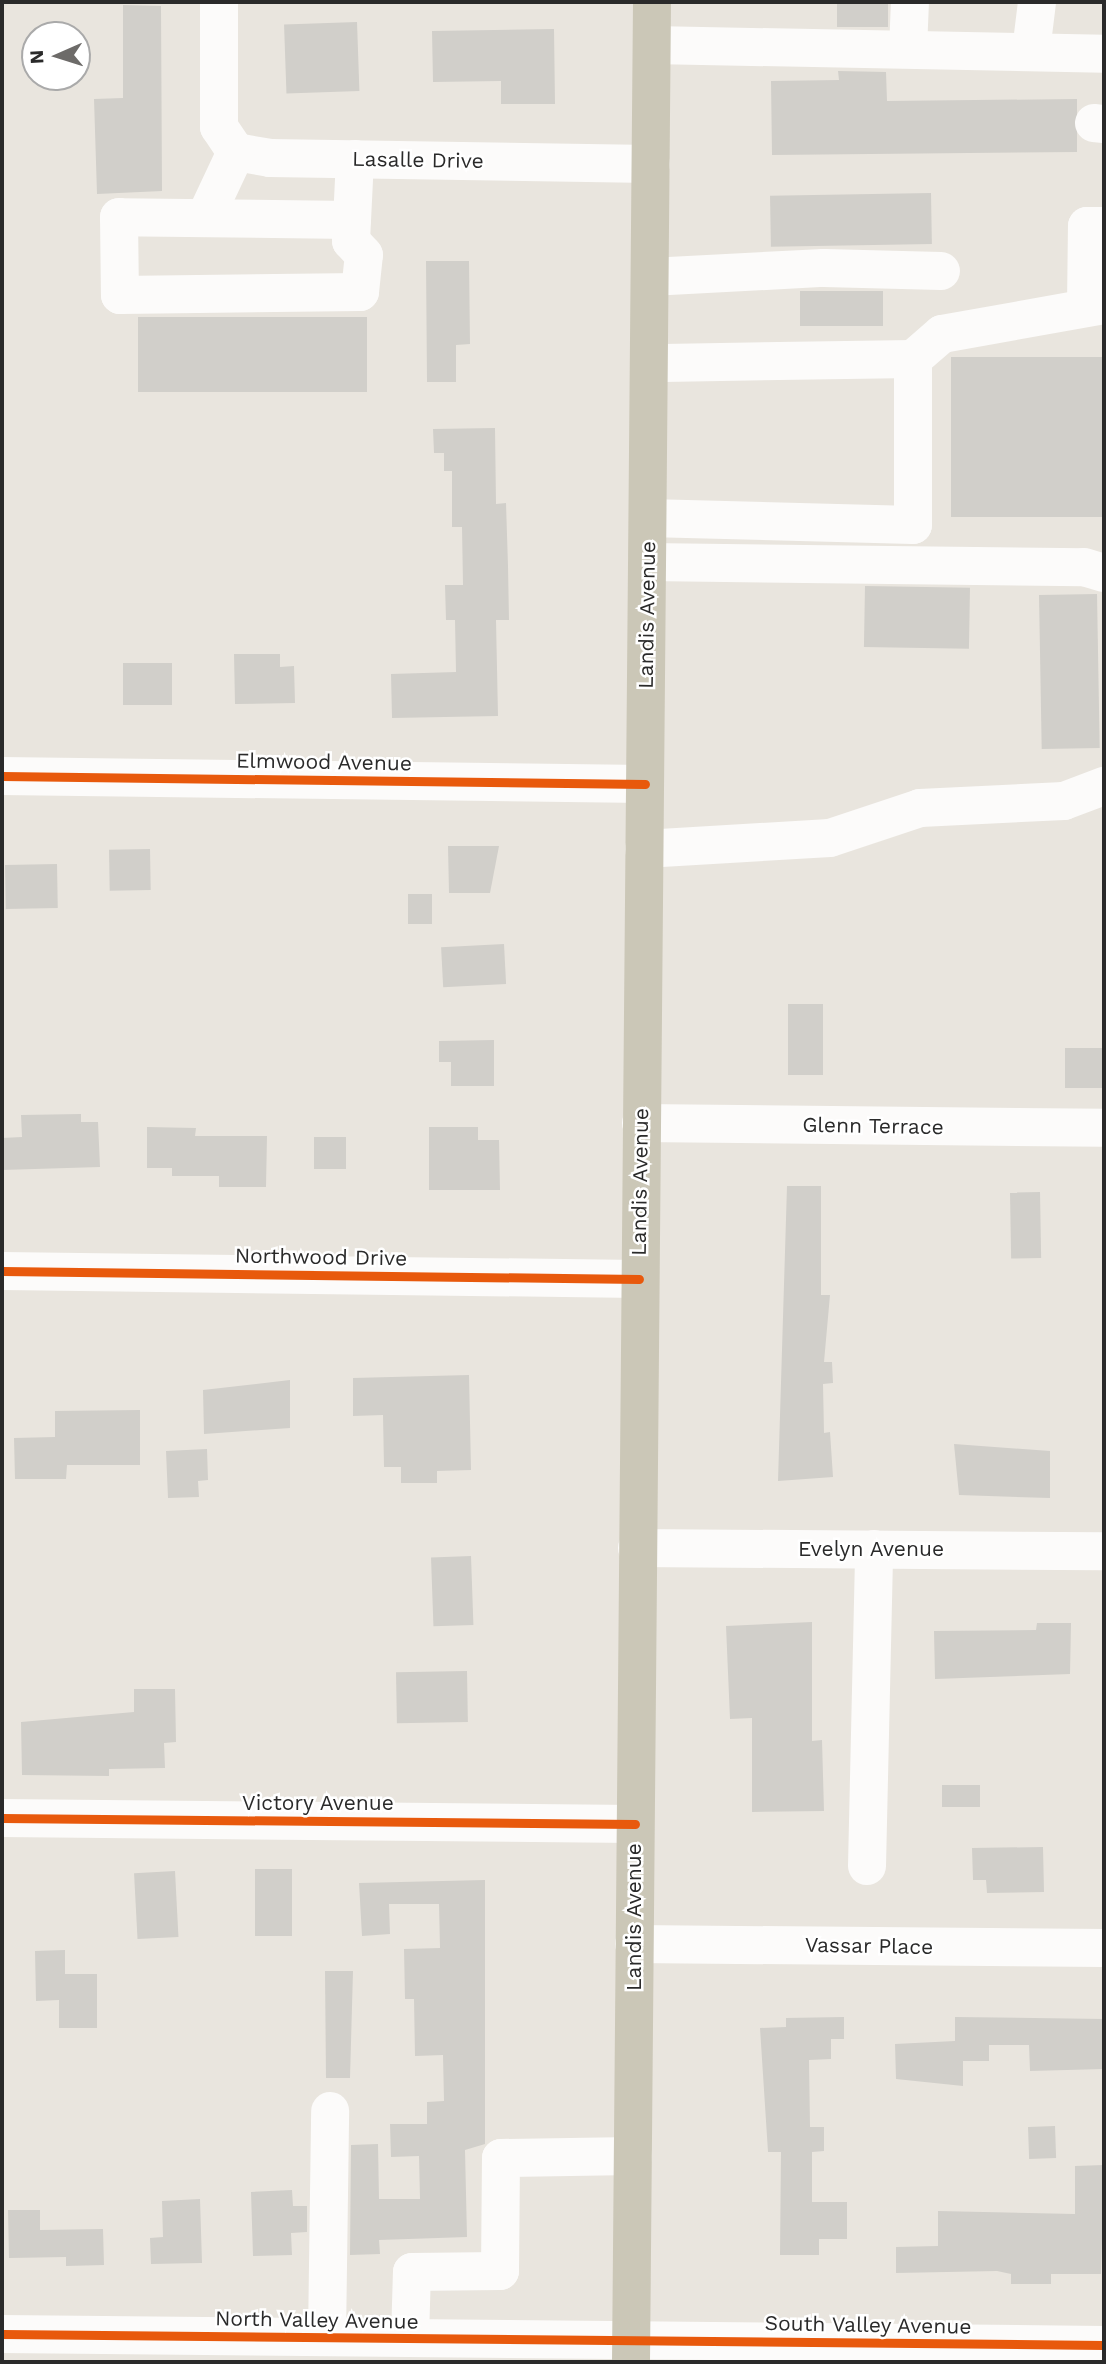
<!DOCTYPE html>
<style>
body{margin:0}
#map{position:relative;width:1106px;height:2364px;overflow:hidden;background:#e9e5de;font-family:"Work Sans",sans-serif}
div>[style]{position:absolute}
.building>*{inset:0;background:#d1cfca;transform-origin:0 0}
.minor>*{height:38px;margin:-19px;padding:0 19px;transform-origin:19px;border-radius:19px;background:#fcfbfa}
.major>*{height:38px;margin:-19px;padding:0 19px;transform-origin:19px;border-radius:19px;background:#cbc7b7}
.cycleway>*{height:9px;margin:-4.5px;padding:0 4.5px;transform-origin:4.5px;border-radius:4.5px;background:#e8590c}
span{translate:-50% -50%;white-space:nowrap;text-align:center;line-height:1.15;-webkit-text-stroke:5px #fff;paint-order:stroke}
.street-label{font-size:21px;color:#2a2a2a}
.frame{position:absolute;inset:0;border:4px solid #2a2a2a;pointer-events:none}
.north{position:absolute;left:21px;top:21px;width:70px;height:70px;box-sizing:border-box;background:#fff;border:2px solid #aaa;border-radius:50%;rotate:267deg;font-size:19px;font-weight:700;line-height:28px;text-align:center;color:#2a2a2a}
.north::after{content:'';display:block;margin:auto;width:24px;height:32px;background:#6d6b69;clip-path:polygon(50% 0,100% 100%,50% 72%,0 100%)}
</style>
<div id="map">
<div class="building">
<i style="left:837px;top:2px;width:51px;height:25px"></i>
<i style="clip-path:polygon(123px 5px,161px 6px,162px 191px,97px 194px,94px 99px,123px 98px)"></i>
<i style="left:357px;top:22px;width:69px;height:73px;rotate:88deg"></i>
<i style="clip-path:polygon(554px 29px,555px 104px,501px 104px,501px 81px,433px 82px,432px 31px)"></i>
<i style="clip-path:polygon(838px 71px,886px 72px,887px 101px,1077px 99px,1077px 152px,772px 155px,771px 81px,839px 80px)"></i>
<i style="left:931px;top:193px;width:51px;height:161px;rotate:89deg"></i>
<i style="clip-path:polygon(426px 261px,469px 261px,470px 344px,456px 345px,456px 382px,427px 382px)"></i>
<i style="left:800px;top:291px;width:83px;height:35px"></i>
<i style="left:367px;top:317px;width:75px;height:229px;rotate:90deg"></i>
<i style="left:951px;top:357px;width:153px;height:160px"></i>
<i style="clip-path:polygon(495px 428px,496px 504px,506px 503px,508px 566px,509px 620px,496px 620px,498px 716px,392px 718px,391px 674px,456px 672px,455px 620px,446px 620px,445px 585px,463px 585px,462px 527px,452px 527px,452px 471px,444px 471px,444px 453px,434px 453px,433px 429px)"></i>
<i style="left:865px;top:586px;width:105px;height:61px;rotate:1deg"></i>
<i style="left:1097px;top:594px;width:154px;height:58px;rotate:89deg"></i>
<i style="clip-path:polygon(234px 654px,280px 654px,280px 667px,294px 666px,295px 703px,235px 704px)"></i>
<i style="left:123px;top:663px;width:49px;height:42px"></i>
<i style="clip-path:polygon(448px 846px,499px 846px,490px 893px,449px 893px)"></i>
<i style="left:150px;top:849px;width:41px;height:41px;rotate:89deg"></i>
<i style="left:57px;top:864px;width:44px;height:52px;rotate:89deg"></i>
<i style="left:408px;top:894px;width:24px;height:30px"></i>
<i style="left:504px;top:944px;width:40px;height:63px;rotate:87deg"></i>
<i style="left:788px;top:1004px;width:35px;height:71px"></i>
<i style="clip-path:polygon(494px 1040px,494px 1086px,451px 1086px,451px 1062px,439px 1062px,439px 1041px)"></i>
<i style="left:1104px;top:1048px;width:40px;height:39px;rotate:90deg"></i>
<i style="clip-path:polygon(81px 1114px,81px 1122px,98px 1122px,100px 1167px,2px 1170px,2px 1138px,22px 1137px,21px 1115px)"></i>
<i style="clip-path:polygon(147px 1127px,196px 1128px,195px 1136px,267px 1136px,266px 1187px,219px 1187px,219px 1176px,172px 1176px,172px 1168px,147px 1168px)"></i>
<i style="clip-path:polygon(429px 1127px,478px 1127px,478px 1140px,499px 1140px,500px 1190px,429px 1190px)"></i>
<i style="left:314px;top:1137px;width:32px;height:32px"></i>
<i style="clip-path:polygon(787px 1186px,821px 1186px,821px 1295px,830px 1295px,824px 1362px,832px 1362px,833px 1383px,823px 1384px,824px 1433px,830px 1432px,833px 1477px,778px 1481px)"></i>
<i style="left:1040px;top:1192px;width:66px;height:30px;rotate:89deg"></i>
<i style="clip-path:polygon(469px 1375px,471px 1470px,437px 1471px,437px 1483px,401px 1483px,401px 1467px,384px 1467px,383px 1415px,353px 1416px,353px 1378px)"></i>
<i style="clip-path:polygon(290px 1380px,290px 1428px,204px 1434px,203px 1390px)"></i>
<i style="clip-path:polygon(140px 1410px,140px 1465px,67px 1465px,66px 1479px,15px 1479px,14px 1438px,55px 1437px,55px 1411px)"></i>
<i style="clip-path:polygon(954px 1444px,1050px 1451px,1050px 1498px,959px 1495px)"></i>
<i style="clip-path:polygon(207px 1449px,208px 1480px,198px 1481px,199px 1497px,168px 1498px,166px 1451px)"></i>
<i style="left:471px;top:1556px;width:69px;height:40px;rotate:88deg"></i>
<i style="clip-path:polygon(812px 1622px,812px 1741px,822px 1740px,824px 1811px,752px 1812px,752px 1718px,730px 1719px,726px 1626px)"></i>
<i style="clip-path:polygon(1037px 1623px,1071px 1623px,1070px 1674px,935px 1679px,934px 1631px,1036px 1630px)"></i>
<i style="left:467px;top:1671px;width:51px;height:71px;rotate:89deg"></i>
<i style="clip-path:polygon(134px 1689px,175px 1689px,176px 1742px,164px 1743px,165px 1768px,109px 1769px,109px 1776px,22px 1775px,21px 1722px,134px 1712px)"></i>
<i style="left:980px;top:1785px;width:22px;height:38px;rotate:90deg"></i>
<i style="clip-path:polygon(1043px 1847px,1044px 1892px,987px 1893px,986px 1880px,973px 1880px,972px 1848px)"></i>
<i style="left:255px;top:1869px;width:37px;height:67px"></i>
<i style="left:175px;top:1871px;width:66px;height:41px;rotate:87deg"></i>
<i style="clip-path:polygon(485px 1880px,485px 2144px,465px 2150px,467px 2237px,379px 2240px,380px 2254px,350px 2255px,351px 2145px,378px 2144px,379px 2199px,420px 2199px,419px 2156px,391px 2157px,390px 2124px,427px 2124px,427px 2102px,444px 2101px,443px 2055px,415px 2056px,414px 1999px,405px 1999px,404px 1949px,440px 1948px,439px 1904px,389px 1904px,390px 1934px,362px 1936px,359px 1883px)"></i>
<i style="clip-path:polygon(65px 1950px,65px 1974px,97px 1974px,97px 2028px,59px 2028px,59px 2000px,36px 2001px,35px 1951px)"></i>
<i style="clip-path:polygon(325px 1971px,353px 1971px,350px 2078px,326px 2078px)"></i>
<i style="clip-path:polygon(844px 2017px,844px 2039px,831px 2039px,831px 2059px,809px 2060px,810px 2127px,824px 2127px,824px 2151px,812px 2152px,812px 2202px,847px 2202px,847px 2239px,819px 2239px,819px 2255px,780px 2255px,781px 2152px,768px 2152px,760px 2028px,786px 2027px,786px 2018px)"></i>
<i style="clip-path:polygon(955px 2017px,1104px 2019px,1104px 2069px,1030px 2071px,1029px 2045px,989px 2045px,989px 2061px,963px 2061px,963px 2086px,896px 2079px,895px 2044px,955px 2041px)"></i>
<i style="left:1055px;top:2126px;width:32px;height:27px;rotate:88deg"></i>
<i style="clip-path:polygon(1104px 2165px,1101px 2274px,1051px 2274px,1051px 2284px,1011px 2284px,1011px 2274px,997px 2271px,896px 2273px,896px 2247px,938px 2246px,938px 2211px,1075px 2214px,1075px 2166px)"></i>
<i style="clip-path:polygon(292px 2190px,293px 2206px,307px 2206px,307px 2232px,291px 2233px,292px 2255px,253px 2256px,251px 2192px)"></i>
<i style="clip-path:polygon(200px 2199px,202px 2263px,151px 2264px,150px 2238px,163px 2237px,162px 2201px)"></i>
<i style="clip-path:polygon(8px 2210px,40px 2210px,40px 2230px,103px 2229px,104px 2265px,66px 2266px,66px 2257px,9px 2258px)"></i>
</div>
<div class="minor">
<i style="left:219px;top:2px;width:125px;rotate:90deg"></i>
<i style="left:219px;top:127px;width:30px;rotate:56deg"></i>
<i style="left:236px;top:152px;width:35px;rotate:10deg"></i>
<i style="left:270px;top:158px;width:381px;rotate:0.9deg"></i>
<i style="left:652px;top:45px;width:452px;rotate:1.1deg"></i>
<i style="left:908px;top:49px;width:47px;rotate:-87.6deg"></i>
<i style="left:1031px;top:51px;width:49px;rotate:-83deg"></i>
<i style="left:1094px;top:123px;width:10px;rotate:6deg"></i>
<i style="left:205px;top:218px;width:73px;rotate:-64.8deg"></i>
<i style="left:352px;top:220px;width:233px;rotate:-179.3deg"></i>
<i style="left:119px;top:217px;width:78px;rotate:89.3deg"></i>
<i style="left:120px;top:295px;width:240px;rotate:-0.7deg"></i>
<i style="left:360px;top:292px;width:37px;rotate:-84deg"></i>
<i style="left:364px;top:255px;width:19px;rotate:-133deg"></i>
<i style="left:351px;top:241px;width:82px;rotate:-87.2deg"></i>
<i style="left:650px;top:277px;width:174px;rotate:-3deg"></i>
<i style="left:824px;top:268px;width:117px;rotate:1.5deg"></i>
<i style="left:1086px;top:305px;width:79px;rotate:-89.3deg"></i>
<i style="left:1087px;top:226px;width:17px"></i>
<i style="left:913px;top:359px;width:38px;rotate:-41deg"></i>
<i style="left:942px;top:334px;width:165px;rotate:-10.1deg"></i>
<i style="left:648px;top:518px;width:265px;rotate:1.5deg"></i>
<i style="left:913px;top:525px;width:166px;rotate:-90deg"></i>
<i style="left:913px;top:359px;width:264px;rotate:179.1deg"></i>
<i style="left:647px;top:562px;width:437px;rotate:0.7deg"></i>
<i style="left:1084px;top:567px;width:21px;rotate:17deg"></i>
<i style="left:2px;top:776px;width:643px;rotate:0.71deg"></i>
<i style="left:644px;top:849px;width:186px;rotate:-3.4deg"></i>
<i style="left:830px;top:838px;width:95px;rotate:-18.4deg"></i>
<i style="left:920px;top:808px;width:144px;rotate:-2.8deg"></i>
<i style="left:1064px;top:801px;width:43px;rotate:-20.6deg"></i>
<i style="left:641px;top:1123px;width:463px;rotate:0.6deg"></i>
<i style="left:2px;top:1271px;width:637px;rotate:0.72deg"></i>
<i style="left:637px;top:1548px;width:467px;rotate:0.4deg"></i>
<i style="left:2px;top:1818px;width:633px;rotate:0.54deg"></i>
<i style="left:867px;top:1866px;width:317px;rotate:-88.7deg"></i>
<i style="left:634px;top:1944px;width:470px;rotate:0.5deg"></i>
<i style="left:2px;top:2334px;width:1102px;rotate:0.57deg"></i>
<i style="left:327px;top:2337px;width:226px;rotate:-89.2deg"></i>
<i style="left:410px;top:2338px;width:66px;rotate:-88.3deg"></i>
<i style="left:412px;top:2272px;width:88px;rotate:-0.7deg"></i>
<i style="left:500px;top:2271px;width:113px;rotate:-89.5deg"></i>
<i style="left:501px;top:2158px;width:132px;rotate:-0.9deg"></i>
</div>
<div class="major">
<i style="left:631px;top:2362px;width:2360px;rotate:-89.49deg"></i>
</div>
<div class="cycleway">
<i style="left:2px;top:776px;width:643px;rotate:0.71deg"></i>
<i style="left:2px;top:1271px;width:637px;rotate:0.72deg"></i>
<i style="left:2px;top:1818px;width:633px;rotate:0.54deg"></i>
<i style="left:2px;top:2334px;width:1102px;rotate:0.57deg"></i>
</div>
<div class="street-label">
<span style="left:418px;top:160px;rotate:1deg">Lasalle Drive</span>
<span style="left:647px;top:615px;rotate:-89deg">Landis Avenue</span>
<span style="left:324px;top:762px;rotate:1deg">Elmwood Avenue</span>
<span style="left:873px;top:1126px;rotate:1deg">Glenn Terrace</span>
<span style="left:640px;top:1182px;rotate:-89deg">Landis Avenue</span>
<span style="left:321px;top:1257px;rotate:1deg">Northwood Drive</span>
<span style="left:871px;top:1549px">Evelyn Avenue</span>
<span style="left:318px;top:1803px">Victory Avenue</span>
<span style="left:634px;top:1917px;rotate:-90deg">Landis Avenue</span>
<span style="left:869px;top:1946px;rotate:1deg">Vassar Place</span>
<span style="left:317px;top:2320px;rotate:1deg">North Valley Avenue</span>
<span style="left:868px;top:2325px;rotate:1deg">South Valley Avenue</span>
</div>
<div class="frame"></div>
<div class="north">N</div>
</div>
